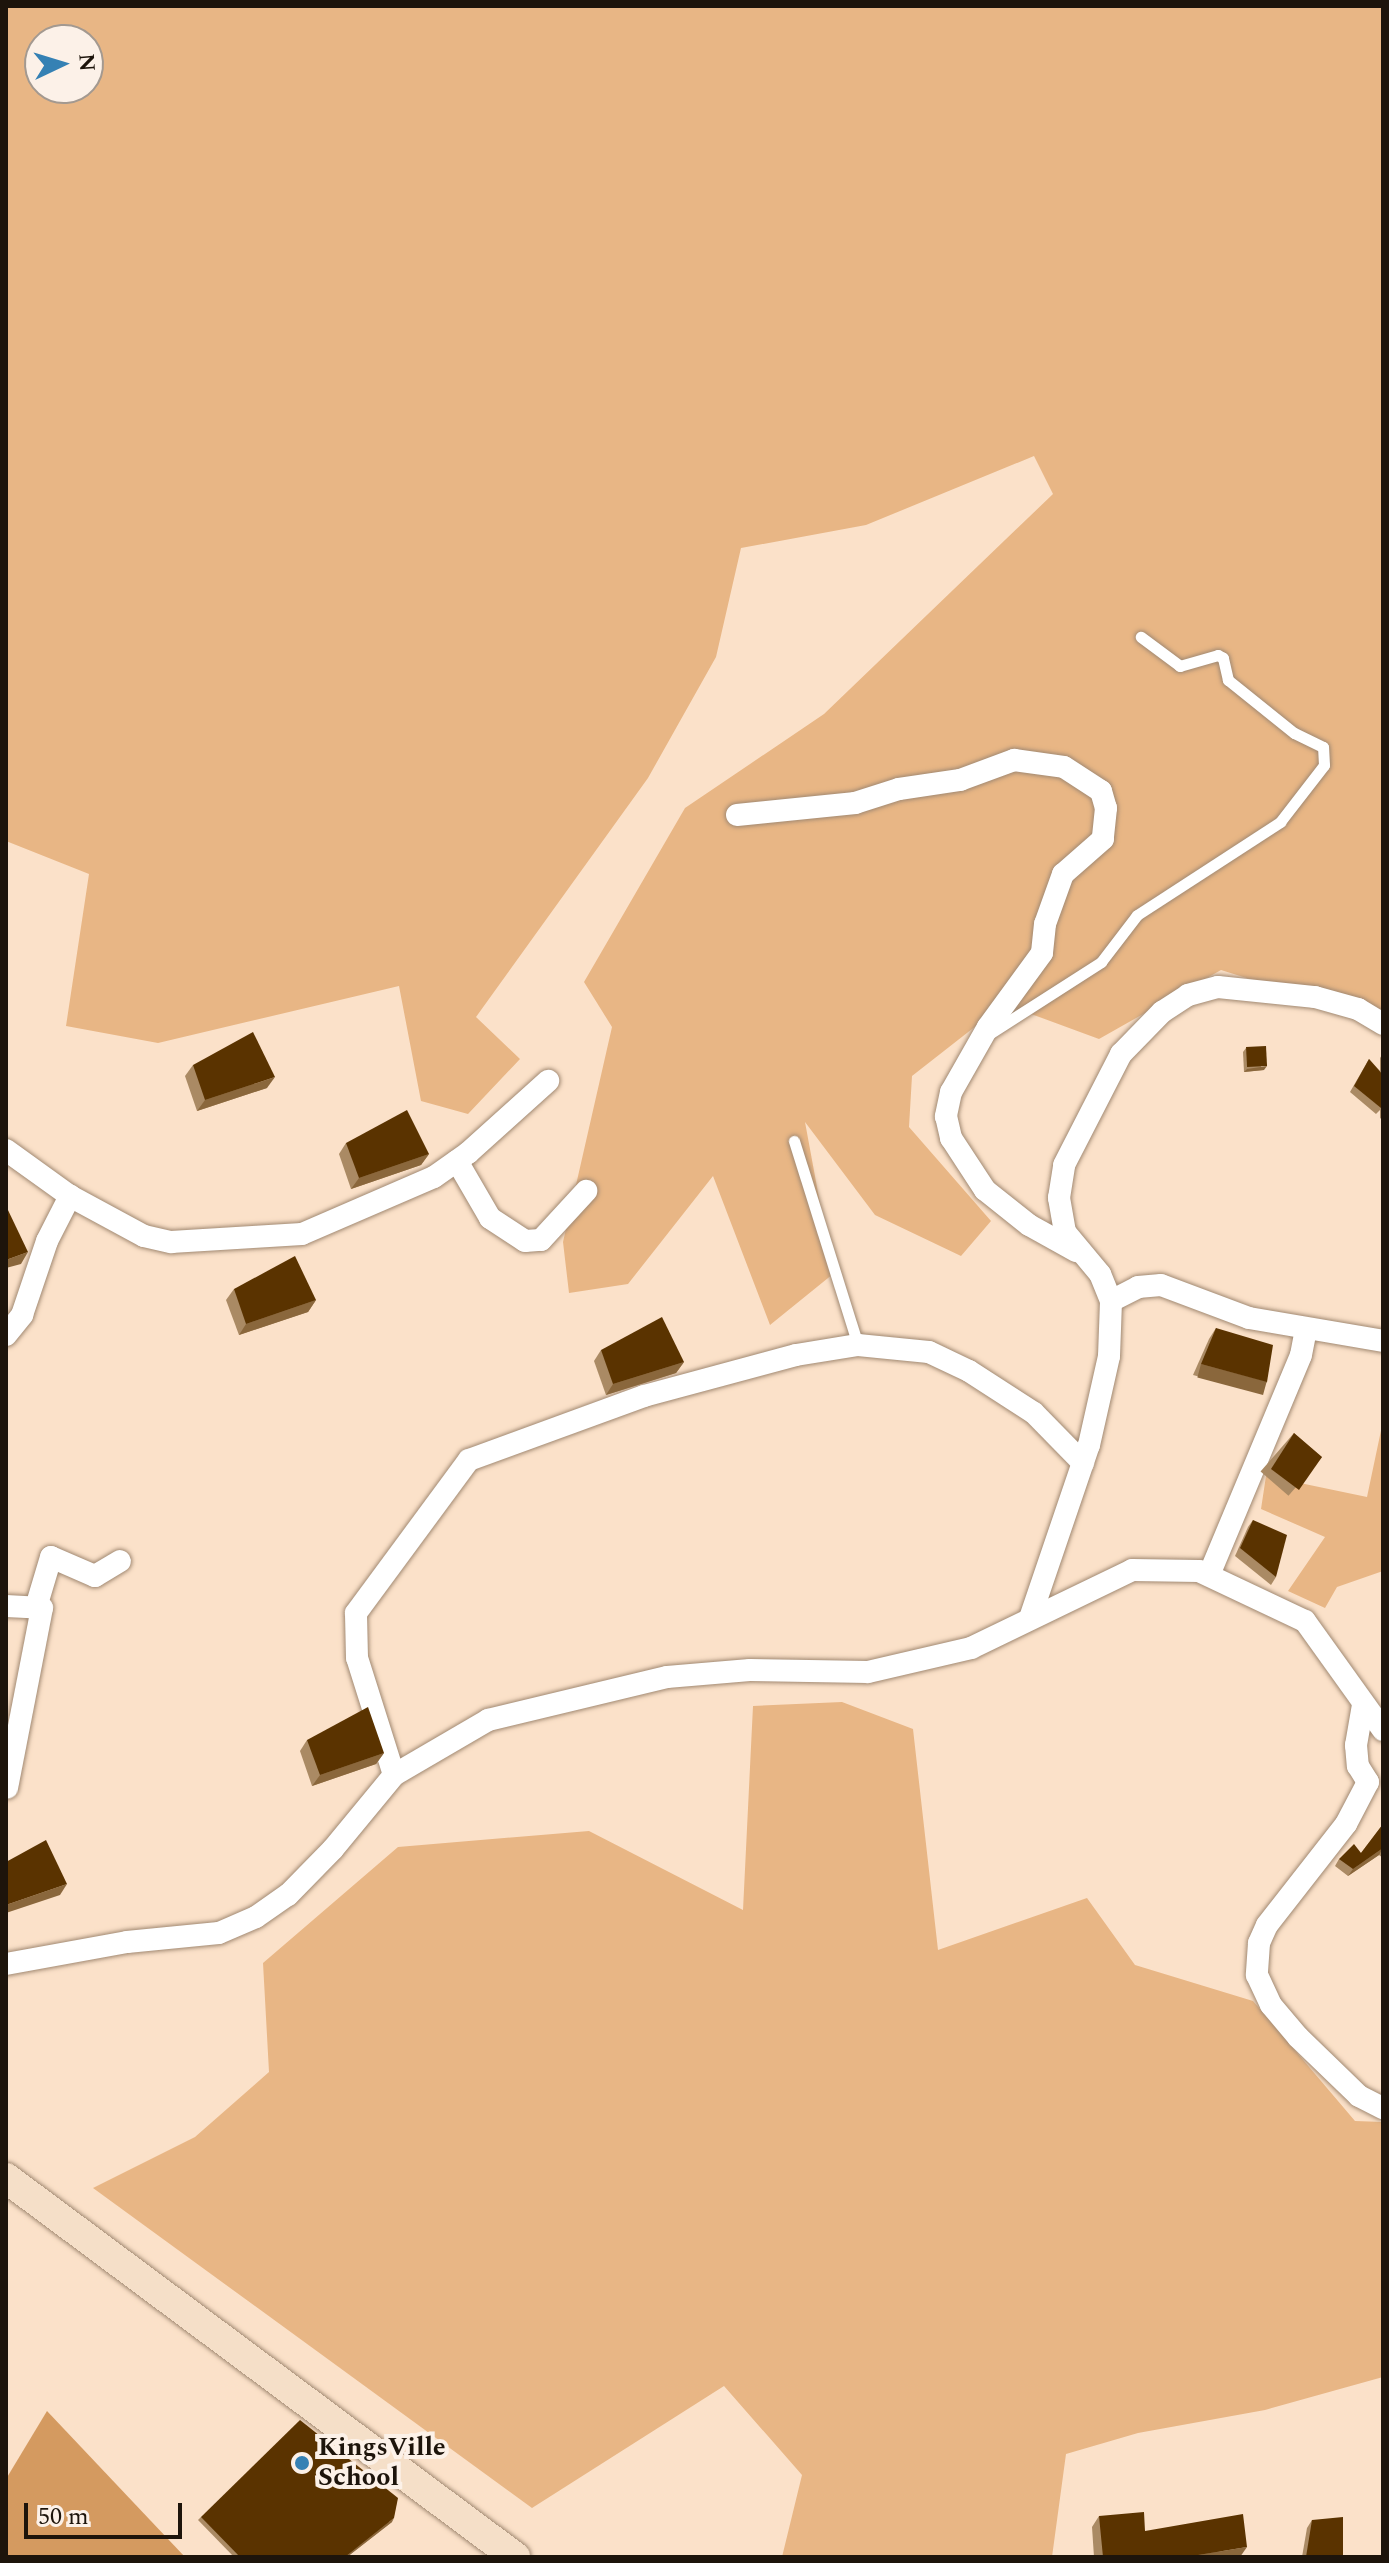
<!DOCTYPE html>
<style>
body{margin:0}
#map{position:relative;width:1389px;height:2563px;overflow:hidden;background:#fbe1c9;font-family:Spectral,serif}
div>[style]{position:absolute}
.green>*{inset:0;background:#e8b685}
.forest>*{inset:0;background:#d49a60}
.roads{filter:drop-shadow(0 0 2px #a18972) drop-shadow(0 0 2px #a18972)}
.lane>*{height:11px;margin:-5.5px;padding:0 5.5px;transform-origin:5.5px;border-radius:5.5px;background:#fff}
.street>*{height:22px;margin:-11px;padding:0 11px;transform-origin:11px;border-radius:11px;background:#fff}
.secondary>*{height:30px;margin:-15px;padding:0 15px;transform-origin:15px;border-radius:15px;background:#f5dfc8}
.wall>*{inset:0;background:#aa8a64;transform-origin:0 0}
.shaded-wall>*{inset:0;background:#8a673c;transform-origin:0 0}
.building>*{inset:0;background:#5a3300;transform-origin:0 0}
.dots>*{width:22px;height:22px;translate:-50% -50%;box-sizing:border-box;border:4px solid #fcf1e8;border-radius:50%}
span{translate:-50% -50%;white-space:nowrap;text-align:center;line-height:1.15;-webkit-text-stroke:8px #fcf1e8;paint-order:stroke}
.poi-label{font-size:26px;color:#1d140b;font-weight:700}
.left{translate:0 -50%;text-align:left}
.frame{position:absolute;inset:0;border:8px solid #1d140b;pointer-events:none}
.north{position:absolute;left:24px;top:24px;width:80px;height:80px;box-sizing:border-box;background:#fcf1e8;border:2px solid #a39990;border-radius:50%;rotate:86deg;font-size:22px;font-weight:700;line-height:32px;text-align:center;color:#1d140b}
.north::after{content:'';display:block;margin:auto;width:28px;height:36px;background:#3581b4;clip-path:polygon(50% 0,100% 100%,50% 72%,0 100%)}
.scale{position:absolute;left:24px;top:2503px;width:158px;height:36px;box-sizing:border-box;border:4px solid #1d140b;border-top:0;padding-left:10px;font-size:24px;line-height:28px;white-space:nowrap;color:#1d140b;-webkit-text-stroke:6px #fcf1e8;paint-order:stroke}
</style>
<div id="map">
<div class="green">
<i style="clip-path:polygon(evenodd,6px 6px,1383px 6px,1383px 1021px,1221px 970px,1099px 1039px,1004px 1004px,912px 1076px,909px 1127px,991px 1221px,961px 1256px,875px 1215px,805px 1122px,833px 1274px,770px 1325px,713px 1176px,628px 1284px,569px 1293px,563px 1242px,612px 1027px,584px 982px,685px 808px,824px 714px,1053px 494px,1034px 456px,866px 525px,741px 548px,716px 657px,648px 778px,476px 1017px,520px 1059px,468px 1114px,421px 1101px,399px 986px,158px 1043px,66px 1026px,89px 874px,6px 841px,6px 6px,40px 40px,88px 40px,88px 88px,40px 88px,40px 40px)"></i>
<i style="clip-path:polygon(1383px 1421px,1383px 1571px,1337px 1587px,1325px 1608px,1288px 1591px,1325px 1537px,1261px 1509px,1266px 1476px,1367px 1497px)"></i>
<i style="clip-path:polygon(842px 1702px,913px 1729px,938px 1950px,1087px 1898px,1135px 1965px,1253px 2001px,1355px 2121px,1383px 2122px,1383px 2377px,1265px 2410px,1138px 2433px,1066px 2454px,1052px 2557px,782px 2557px,802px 2475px,724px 2386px,532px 2508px,93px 2188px,195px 2137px,269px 2072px,263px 1963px,398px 1847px,589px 1831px,743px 1910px,753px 1706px)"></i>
</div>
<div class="forest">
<i style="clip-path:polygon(47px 2411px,185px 2557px,6px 2557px,6px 2479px)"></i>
</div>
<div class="roads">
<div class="lane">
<i style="left:992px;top:1032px;width:130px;rotate:-32.7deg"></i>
<i style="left:1101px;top:962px;width:59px;rotate:-52.5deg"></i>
<i style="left:1137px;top:915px;width:171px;rotate:-33deg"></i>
<i style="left:1280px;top:822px;width:72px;rotate:-52.3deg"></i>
<i style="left:1324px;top:765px;width:18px;rotate:-93deg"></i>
<i style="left:1323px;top:747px;width:32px;rotate:-154deg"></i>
<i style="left:1294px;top:733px;width:85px;rotate:-141.2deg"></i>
<i style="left:1228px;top:680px;width:23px;rotate:-103deg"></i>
<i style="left:1223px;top:658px;width:6px;rotate:-149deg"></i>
<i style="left:1218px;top:655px;width:40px;rotate:164deg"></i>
<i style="left:1180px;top:666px;width:49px;rotate:-143.4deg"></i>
<i style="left:794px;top:1141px;width:214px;rotate:72.6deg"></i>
</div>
<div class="street">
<i style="left:737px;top:815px;width:119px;rotate:-5.8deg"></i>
<i style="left:855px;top:803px;width:46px;rotate:-17.7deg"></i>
<i style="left:899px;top:789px;width:62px;rotate:-8.4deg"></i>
<i style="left:960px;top:780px;width:58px;rotate:-20.3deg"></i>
<i style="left:1014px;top:760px;width:50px;rotate:8deg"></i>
<i style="left:1064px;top:767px;width:44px;rotate:33deg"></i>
<i style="left:1101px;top:791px;width:18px;rotate:74deg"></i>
<i style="left:1106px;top:808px;width:31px;rotate:96deg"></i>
<i style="left:1103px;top:839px;width:53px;rotate:138.8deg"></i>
<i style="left:1063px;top:874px;width:53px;rotate:109.8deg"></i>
<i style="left:1045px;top:924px;width:29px;rotate:96deg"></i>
<i style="left:1042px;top:953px;width:92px;rotate:126.1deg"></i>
<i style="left:988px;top:1027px;width:75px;rotate:119.6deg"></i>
<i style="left:951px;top:1092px;width:25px;rotate:102deg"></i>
<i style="left:946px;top:1116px;width:23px;rotate:77deg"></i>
<i style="left:951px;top:1138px;width:62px;rotate:56.8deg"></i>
<i style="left:985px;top:1190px;width:56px;rotate:38.5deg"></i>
<i style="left:1029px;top:1225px;width:54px;rotate:29deg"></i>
<i style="left:6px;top:1150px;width:79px;rotate:35.7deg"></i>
<i style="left:70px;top:1196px;width:84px;rotate:28.4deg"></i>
<i style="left:144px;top:1236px;width:28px;rotate:13deg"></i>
<i style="left:171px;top:1242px;width:131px;rotate:-3.5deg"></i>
<i style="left:302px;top:1234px;width:144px;rotate:-23.4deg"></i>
<i style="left:434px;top:1177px;width:42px;rotate:-35.2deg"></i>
<i style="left:468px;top:1153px;width:108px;rotate:-42deg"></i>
<i style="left:457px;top:1161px;width:66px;rotate:59.9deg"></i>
<i style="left:490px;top:1218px;width:42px;rotate:33.3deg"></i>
<i style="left:525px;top:1241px;width:16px;rotate:-4deg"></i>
<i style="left:541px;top:1240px;width:67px;rotate:-47.4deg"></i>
<i style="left:1111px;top:1301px;width:30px;rotate:-27deg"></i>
<i style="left:1138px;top:1287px;width:23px;rotate:-5deg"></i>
<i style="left:1161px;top:1285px;width:94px;rotate:20.6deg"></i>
<i style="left:1249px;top:1318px;width:136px;rotate:9.7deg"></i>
<i style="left:6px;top:1335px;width:26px;rotate:-51deg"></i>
<i style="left:22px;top:1315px;width:78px;rotate:-71.3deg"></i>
<i style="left:47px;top:1241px;width:51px;rotate:-62.9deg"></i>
<i style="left:1209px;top:1575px;width:238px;rotate:-67.3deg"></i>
<i style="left:1301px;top:1355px;width:25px;rotate:-79deg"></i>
<i style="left:37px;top:1604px;width:49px;rotate:-73.4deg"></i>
<i style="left:51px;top:1557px;width:48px;rotate:23.4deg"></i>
<i style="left:95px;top:1576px;width:29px;rotate:-31deg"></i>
<i style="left:6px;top:1606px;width:36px;rotate:3deg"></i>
<i style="left:42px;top:1608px;width:183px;rotate:101deg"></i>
<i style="left:1030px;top:1618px;width:183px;rotate:-71.2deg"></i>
<i style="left:1089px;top:1445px;width:91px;rotate:-77.3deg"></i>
<i style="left:1109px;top:1356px;width:55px;rotate:-87.9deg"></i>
<i style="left:1111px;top:1301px;width:29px;rotate:-112deg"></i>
<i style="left:1100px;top:1274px;width:55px;rotate:-129.8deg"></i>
<i style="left:1065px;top:1232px;width:35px;rotate:-100deg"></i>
<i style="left:1059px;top:1198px;width:33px;rotate:-81deg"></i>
<i style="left:1064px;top:1165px;width:125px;rotate:-62.8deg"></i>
<i style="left:1121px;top:1054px;width:59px;rotate:-45.7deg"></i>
<i style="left:1162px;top:1012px;width:31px;rotate:-33deg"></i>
<i style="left:1188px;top:995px;width:31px;rotate:-15deg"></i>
<i style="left:1218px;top:987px;width:98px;rotate:5.9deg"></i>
<i style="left:1315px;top:997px;width:45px;rotate:15.6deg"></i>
<i style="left:1358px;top:1009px;width:29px;rotate:31deg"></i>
<i style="left:1363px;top:1705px;width:41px;rotate:99.9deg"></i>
<i style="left:1356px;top:1745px;width:21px;rotate:85deg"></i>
<i style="left:1358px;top:1766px;width:19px;rotate:58deg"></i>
<i style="left:1368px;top:1782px;width:47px;rotate:117.6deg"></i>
<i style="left:1346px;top:1824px;width:128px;rotate:128deg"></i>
<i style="left:1267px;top:1925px;width:20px;rotate:114deg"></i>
<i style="left:1259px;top:1943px;width:32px;rotate:94deg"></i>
<i style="left:1257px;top:1975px;width:33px;rotate:65deg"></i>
<i style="left:1271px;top:2005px;width:42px;rotate:49.8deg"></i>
<i style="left:1298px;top:2037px;width:85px;rotate:44deg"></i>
<i style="left:1359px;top:2096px;width:27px;rotate:27deg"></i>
<i style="left:394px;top:1775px;width:123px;rotate:-107.5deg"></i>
<i style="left:357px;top:1658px;width:45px;rotate:-91.3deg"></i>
<i style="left:356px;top:1613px;width:190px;rotate:-53.6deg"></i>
<i style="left:469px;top:1460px;width:186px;rotate:-20.1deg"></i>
<i style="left:644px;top:1396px;width:157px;rotate:-15.1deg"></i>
<i style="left:796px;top:1355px;width:63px;rotate:-9.2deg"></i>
<i style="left:858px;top:1345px;width:71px;rotate:5.6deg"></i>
<i style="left:929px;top:1352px;width:44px;rotate:25.4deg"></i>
<i style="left:969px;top:1371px;width:77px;rotate:32.9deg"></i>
<i style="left:1034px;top:1413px;width:70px;rotate:45.6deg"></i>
<i style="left:6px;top:1964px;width:123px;rotate:-10.3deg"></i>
<i style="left:127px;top:1942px;width:92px;rotate:-5.6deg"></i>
<i style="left:219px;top:1933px;width:40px;rotate:-23.4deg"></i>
<i style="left:256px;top:1917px;width:39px;rotate:-35deg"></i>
<i style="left:288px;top:1895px;width:64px;rotate:-45.6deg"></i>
<i style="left:333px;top:1849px;width:96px;rotate:-50.5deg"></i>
<i style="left:394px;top:1775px;width:109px;rotate:-30.3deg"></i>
<i style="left:488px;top:1720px;width:184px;rotate:-13.5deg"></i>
<i style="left:667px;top:1677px;width:83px;rotate:-4.8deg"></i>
<i style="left:750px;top:1670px;width:118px;rotate:1deg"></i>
<i style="left:868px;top:1672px;width:106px;rotate:-13.1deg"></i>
<i style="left:971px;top:1648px;width:179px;rotate:-25.8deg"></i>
<i style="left:1132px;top:1570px;width:67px;rotate:0.9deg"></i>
<i style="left:1199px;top:1571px;width:117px;rotate:25.3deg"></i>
<i style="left:1305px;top:1621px;width:134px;rotate:54.4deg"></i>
</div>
<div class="secondary">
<i style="left:6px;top:2178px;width:635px;rotate:36.67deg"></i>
</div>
</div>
<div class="wall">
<i style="clip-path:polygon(1246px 1048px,1264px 1070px,1244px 1072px,1243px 1052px)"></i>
<i style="clip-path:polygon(1383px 1053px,1383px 1115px,1380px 1119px,1380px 1110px,1376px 1114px,1350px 1092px,1369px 1059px,1380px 1071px,1380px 1058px)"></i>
<i style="clip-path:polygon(193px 1065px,267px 1088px,197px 1111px,185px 1076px)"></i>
<i style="clip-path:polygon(346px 1143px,429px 1154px,421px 1165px,351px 1189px,339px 1154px)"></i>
<i style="clip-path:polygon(234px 1289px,316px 1300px,308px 1312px,239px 1335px,226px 1300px)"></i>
<i style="clip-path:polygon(1216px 1328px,1267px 1382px,1259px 1393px,1193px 1375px,1209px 1339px)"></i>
<i style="clip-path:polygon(601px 1350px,684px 1362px,676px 1373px,606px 1395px,594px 1361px)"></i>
<i style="left:1294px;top:1433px;width:37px;height:51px;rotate:41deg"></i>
<i style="clip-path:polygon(1253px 1520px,1276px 1577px,1271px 1585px,1235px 1556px,1248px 1527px)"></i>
<i style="clip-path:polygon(307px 1740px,384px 1753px,376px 1764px,312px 1786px,300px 1751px)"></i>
<i style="clip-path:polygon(1383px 1824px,1383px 1858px,1379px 1855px,1348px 1876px,1335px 1866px,1339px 1859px,1361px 1853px)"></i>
<i style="clip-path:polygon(1099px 2516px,1145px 2531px,1240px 2557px,1094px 2557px,1092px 2527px)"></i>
<i style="clip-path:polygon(201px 2517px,392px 2522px,347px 2557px,234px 2557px,198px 2520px)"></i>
<i style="clip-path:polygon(1312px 2520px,1343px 2557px,1302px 2557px,1307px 2528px)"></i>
</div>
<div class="shaded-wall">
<i style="clip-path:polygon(1267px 1066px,1264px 1070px,1244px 1072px,1247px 1069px)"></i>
<i style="clip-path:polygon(275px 1077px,267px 1088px,197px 1111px,205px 1100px)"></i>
<i style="clip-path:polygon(429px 1154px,421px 1165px,351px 1189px,359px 1178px)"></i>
<i style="clip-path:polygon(28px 1252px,21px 1264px,6px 1268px,6px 1260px)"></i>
<i style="clip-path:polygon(316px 1300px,308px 1312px,239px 1335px,246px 1324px)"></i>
<i style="clip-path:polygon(684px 1362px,676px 1373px,606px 1395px,613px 1384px)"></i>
<i style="left:1201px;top:1364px;width:68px;height:14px;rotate:15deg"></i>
<i style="clip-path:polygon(384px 1753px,376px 1764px,312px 1786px,320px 1775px)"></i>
<i style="clip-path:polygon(1383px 1848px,1379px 1855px,1348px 1876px,1353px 1869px)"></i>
<i style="clip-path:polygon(67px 1884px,60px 1895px,6px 1913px,6px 1905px)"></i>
<i style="clip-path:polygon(394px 2518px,392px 2522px,347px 2557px,345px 2557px)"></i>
<i style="clip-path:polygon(1247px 2547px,1240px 2557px,1186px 2557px)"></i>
</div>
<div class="building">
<i style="clip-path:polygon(253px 1032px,275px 1077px,205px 1100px,193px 1065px)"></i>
<i style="left:1266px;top:1046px;width:20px;height:20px;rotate:87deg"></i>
<i style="clip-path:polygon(1369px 1059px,1383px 1075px,1383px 1105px,1381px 1108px,1354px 1086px)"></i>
<i style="clip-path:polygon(407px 1110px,429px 1154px,359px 1178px,346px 1143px)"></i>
<i style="clip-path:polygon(6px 1208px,7px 1208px,28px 1252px,6px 1260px)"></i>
<i style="clip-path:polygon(295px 1256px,316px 1300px,246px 1324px,234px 1289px)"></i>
<i style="clip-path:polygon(662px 1317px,684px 1362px,613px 1384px,601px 1350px)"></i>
<i style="clip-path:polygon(1216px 1328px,1273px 1345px,1267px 1382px,1201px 1364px)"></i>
<i style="clip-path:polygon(1294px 1433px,1322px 1457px,1299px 1490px,1271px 1469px)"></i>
<i style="clip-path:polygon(1253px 1520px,1287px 1535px,1276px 1577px,1240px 1548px)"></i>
<i style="clip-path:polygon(368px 1707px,384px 1753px,320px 1775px,307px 1740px)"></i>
<i style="clip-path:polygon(1383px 1824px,1383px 1848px,1353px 1869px,1339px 1859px,1354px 1844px,1361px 1853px)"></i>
<i style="clip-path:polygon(46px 1840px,67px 1884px,6px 1905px,6px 1862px)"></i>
<i style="clip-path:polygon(300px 2420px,398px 2498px,394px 2518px,345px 2557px,240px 2557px,201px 2517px)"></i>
<i style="clip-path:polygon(1144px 2512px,1145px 2531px,1243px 2514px,1247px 2547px,1186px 2557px,1103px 2557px,1099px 2516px)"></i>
<i style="clip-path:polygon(1343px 2517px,1343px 2557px,1306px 2557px,1312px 2520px)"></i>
</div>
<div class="dots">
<i style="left:302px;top:2463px;background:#3581b4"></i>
</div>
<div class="poi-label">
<span class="left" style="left:318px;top:2463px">KingsVille<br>School</span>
</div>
<div class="frame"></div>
<div class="north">N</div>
<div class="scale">50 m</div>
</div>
